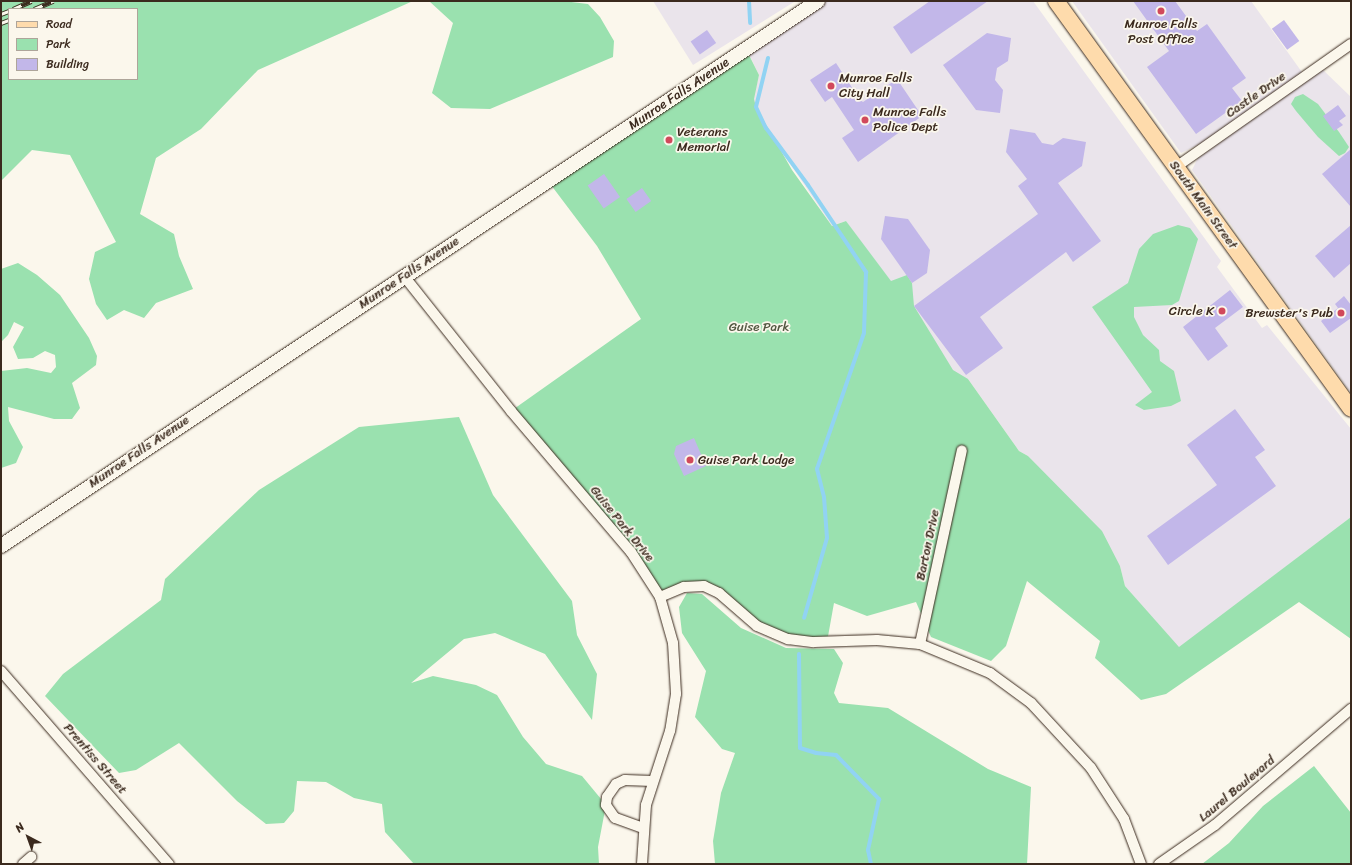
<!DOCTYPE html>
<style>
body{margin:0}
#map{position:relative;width:1352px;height:865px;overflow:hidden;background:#fbf7ec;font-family:Sriracha,sans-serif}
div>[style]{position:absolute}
.built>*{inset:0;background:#eae4eb}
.green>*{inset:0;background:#9ae1af}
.stream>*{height:4px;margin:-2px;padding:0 2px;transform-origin:2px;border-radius:2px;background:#91d3f3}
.building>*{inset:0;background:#c2b7e9;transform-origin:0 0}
.roads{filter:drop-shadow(0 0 1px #3b2a1e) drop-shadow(0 0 1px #3b2a1e)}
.street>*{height:10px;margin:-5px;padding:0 5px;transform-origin:5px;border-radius:5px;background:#fbf7ec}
.secondary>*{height:14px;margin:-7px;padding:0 7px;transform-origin:7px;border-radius:7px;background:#fbf7ec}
.primary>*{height:16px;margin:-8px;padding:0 8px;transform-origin:8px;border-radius:8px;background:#fedbac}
.rail>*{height:4.5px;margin-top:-2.25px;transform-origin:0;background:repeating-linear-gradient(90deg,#fbf7ec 0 9px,#3b2a1e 0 18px);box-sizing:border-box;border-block:1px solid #3b2a1e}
.dots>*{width:11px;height:11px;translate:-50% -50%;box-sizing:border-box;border:2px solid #fbf7ec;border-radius:50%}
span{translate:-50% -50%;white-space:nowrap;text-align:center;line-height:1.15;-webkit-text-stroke:3.5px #fbf7ec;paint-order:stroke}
.poi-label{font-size:13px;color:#3b2a1e}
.left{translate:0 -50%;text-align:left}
.right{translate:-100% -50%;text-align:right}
.street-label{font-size:13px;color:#3b2a1e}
.park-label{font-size:13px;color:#535842}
.frame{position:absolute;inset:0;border:2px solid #3b2a1e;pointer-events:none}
.legend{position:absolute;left:8px;top:8px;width:130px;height:72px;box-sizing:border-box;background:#fbf7ec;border:1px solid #aea59a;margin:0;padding:5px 7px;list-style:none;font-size:12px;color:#3b2a1e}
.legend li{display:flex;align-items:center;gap:8px;height:20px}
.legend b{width:20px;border:1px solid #aea59a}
.north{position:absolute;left:8px;top:817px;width:40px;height:40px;-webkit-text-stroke:3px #fbf7ec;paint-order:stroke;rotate:319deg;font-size:11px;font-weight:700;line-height:16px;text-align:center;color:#3b2a1e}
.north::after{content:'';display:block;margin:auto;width:14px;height:18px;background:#3b2a1e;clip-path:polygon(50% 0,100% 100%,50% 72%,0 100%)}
</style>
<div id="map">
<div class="built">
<i style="clip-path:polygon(653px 1px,794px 1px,794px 2px,693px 65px)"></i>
<i style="clip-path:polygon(823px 1px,1033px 1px,1221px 261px,1217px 267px,1262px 328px,1267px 325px,1351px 429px,1351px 517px,1179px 648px,1125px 586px,1120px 566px,1028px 456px,1019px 451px,968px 379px,954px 386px,846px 221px,832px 226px,766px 128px,753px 99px,759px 75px,748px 52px)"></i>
<i style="clip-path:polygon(1072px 1px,1251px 1px,1304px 75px,1202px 143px,1181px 153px)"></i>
<i style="clip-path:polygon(1322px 69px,1351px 97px,1351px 393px,1192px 170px,1198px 158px)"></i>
</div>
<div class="green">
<i style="clip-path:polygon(evenodd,1px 1px,413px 1px,258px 70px,201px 129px,156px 158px,140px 214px,174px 234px,179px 256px,193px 289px,156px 303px,144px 318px,124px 310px,107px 320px,96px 304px,89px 279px,95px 252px,116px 242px,70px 155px,32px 150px,1px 181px,1px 1px,9px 9px,137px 9px,137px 79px,9px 79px,9px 9px)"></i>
<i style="clip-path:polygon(429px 1px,563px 1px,588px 4px,600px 17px,614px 41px,613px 57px,490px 109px,451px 108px,432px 93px,453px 23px)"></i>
<i style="clip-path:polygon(746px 49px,759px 75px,754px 99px,756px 107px,792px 170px,832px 226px,846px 221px,891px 281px,907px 275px,912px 283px,914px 306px,953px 370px,968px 379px,1019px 451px,1028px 456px,1102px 531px,1120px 566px,1125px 586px,1179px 647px,1351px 517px,1351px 639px,1299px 602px,1166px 694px,1141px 700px,1095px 658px,1100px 641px,1027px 581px,1006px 646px,991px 661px,931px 637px,916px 602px,867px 616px,834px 603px,827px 642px,776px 635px,704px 586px,660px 597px,640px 565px,511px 411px,641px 319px,597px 246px,551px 185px)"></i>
<i style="clip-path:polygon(1303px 94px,1318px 104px,1339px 132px,1349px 147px,1345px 153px,1339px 156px,1318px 137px,1296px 111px,1291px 104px,1295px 97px)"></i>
<i style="clip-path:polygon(1178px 225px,1190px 228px,1198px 239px,1179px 301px,1172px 305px,1134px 307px,1134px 317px,1143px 335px,1159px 350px,1160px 361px,1174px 371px,1181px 401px,1171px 406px,1144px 410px,1135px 405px,1152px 392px,1092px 307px,1128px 283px,1139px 249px,1153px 234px)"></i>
<i style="clip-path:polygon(18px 263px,37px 275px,60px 295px,89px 338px,97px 356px,96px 365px,72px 383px,80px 408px,72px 419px,54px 419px,8px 407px,9px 421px,23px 447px,16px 463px,1px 468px,1px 371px,27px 368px,51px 373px,56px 367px,55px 355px,45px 351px,33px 358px,18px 359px,13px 347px,24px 327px,14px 322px,8px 335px,1px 342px,1px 269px)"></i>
<i style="clip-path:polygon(459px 417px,493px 495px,572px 601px,577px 635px,597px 674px,592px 720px,545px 654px,495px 633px,464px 639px,411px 683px,433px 676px,476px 685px,497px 695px,523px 737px,546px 764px,582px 776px,606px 805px,598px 847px,599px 864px,414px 864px,385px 832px,382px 804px,354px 798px,326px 782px,297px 781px,294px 811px,284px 823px,266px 824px,237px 801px,179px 743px,136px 770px,119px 773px,45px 696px,63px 674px,161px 600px,165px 579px,259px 490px,359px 427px)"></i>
<i style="clip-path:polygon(687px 593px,702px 594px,741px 628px,786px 648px,834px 649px,843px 663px,834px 693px,839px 703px,888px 708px,988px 769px,1031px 787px,1027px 864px,715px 864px,713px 841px,721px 793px,735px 753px,722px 749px,695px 717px,706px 671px,682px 633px,679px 607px)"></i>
<i style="clip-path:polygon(1314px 766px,1351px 813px,1351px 864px,1202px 864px,1229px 843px,1263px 806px)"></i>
</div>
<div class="stream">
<i style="left:749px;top:1px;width:22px;rotate:87deg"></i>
<i style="left:768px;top:58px;width:50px;rotate:103.8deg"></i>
<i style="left:756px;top:107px;width:23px;rotate:65deg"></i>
<i style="left:766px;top:128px;width:71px;rotate:53.6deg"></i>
<i style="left:808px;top:185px;width:105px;rotate:56.3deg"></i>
<i style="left:866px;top:272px;width:61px;rotate:91.9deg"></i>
<i style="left:864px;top:333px;width:144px;rotate:109.1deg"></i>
<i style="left:817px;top:469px;width:29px;rotate:76deg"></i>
<i style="left:824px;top:497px;width:41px;rotate:85.8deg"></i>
<i style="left:827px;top:538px;width:83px;rotate:106deg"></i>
<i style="left:799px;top:654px;width:94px;rotate:89.4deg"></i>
<i style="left:800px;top:748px;width:17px;rotate:17deg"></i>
<i style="left:816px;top:753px;width:20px;rotate:6deg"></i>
<i style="left:836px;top:755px;width:62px;rotate:45.7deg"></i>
<i style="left:879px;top:799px;width:52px;rotate:102.2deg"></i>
<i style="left:868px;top:850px;width:14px;rotate:78deg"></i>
</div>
<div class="building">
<i style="clip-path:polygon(930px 1px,988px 1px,911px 54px,893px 27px)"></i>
<i style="clip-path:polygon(1133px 1px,1175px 1px,1197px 31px,1207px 24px,1246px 78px,1232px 88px,1242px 101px,1196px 134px,1147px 67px,1169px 51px)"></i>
<i style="left:1284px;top:20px;width:26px;height:15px;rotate:54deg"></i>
<i style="left:707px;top:30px;width:16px;height:20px;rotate:55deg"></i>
<i style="clip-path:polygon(987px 33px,1011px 38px,1008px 61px,997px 68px,995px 80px,1003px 90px,1000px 113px,976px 110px,943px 65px)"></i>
<i style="clip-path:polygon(836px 63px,860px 100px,863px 102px,897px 79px,922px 116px,858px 162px,842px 138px,854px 130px,832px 97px,825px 102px,810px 80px)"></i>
<i style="clip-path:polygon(1338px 105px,1346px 116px,1339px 121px,1343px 125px,1334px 131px,1323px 116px)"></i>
<i style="clip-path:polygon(1010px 129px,1035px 133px,1042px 143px,1053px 145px,1063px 138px,1086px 142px,1082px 166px,1058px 183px,1101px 241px,1073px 262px,1066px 252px,980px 317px,1003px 348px,966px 375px,914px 306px,1038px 214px,1018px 186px,1027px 179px,1006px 152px)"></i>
<i style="clip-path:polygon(1351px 149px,1351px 207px,1322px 174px)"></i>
<i style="left:604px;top:174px;width:28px;height:20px;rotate:55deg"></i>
<i style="left:642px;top:188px;width:16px;height:19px;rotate:55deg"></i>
<i style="clip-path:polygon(885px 216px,908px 219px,930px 250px,927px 273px,912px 283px,881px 239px)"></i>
<i style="clip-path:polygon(1351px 225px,1351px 263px,1334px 278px,1315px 256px)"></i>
<i style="clip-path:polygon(1230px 290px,1243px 307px,1215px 328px,1228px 346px,1208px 361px,1183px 327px)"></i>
<i style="clip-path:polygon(1344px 296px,1351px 305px,1351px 318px,1330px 333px,1321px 321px,1338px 308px,1335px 304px)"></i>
<i style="clip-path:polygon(1235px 409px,1265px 450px,1255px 457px,1276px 486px,1168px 565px,1147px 536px,1217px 485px,1187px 445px)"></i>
<i style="clip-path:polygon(694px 438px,706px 466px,684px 476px,674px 454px,676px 446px)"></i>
</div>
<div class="roads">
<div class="street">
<i style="left:1176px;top:167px;width:214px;rotate:-35.1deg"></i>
<i style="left:404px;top:276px;width:172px;rotate:51.6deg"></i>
<i style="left:511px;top:411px;width:185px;rotate:49.6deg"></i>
<i style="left:631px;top:552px;width:54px;rotate:57.2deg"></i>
<i style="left:660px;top:597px;width:48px;rotate:74.2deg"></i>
<i style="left:673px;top:643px;width:51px;rotate:86.6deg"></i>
<i style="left:676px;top:694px;width:37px;rotate:99deg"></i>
<i style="left:670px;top:731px;width:78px;rotate:108deg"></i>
<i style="left:646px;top:805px;width:59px;rotate:93.9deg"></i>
<i style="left:660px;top:597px;width:26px;rotate:-23deg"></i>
<i style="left:684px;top:587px;width:20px;rotate:-3deg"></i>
<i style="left:704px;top:586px;width:17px;rotate:25deg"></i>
<i style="left:719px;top:593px;width:50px;rotate:41deg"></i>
<i style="left:757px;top:626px;width:34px;rotate:23deg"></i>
<i style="left:788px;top:639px;width:26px;rotate:7deg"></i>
<i style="left:814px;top:642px;width:63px;rotate:-1.8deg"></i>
<i style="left:877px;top:640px;width:43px;rotate:5.3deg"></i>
<i style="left:920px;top:644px;width:76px;rotate:22.5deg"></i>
<i style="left:990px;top:673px;width:51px;rotate:36.2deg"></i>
<i style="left:1031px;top:703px;width:88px;rotate:47.3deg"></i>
<i style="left:1091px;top:768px;width:61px;rotate:57.1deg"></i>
<i style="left:1124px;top:819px;width:48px;rotate:69.3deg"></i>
<i style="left:920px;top:644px;width:198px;rotate:-77.8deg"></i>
<i style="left:1px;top:671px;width:256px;rotate:49deg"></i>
<i style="left:643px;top:828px;width:30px;rotate:-160deg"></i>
<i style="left:615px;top:818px;width:16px;rotate:-125deg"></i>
<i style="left:606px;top:805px;width:8px;rotate:-83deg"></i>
<i style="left:607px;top:797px;width:16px;rotate:-55deg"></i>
<i style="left:616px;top:784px;width:10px;rotate:-24deg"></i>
<i style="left:625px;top:780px;width:27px;rotate:2deg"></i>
<i style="left:23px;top:864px;width:11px;rotate:-41deg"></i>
<i style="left:1159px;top:864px;width:68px;rotate:-34.9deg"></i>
<i style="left:1215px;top:825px;width:179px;rotate:-40.5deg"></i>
</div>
<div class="secondary">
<i style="left:1px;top:546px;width:982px;rotate:-33.71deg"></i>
</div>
<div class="primary">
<i style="left:1056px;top:1px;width:503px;rotate:54.13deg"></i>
</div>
</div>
<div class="rail">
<i style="left:13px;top:9px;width:20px;rotate:-24deg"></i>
<i style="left:34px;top:9px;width:21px;rotate:-23deg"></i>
<i style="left:1px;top:14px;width:9px;rotate:-21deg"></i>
<i style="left:1px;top:23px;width:9px;rotate:-21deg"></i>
</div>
<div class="dots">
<i style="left:1161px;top:11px;background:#d1495b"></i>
<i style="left:831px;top:86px;background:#d1495b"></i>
<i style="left:865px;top:120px;background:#d1495b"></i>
<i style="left:669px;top:140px;background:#d1495b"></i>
<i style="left:1222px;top:311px;background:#d1495b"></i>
<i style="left:1341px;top:313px;background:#d1495b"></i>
<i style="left:690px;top:460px;background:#d1495b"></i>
</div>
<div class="poi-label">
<span style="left:1161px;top:32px">Munroe Falls<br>Post Office</span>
<span class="left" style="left:839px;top:86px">Munroe Falls<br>City Hall</span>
<span class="left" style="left:873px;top:120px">Munroe Falls<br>Police Dept</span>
<span class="left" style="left:677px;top:140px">Veterans<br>Memorial</span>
<span class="right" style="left:1214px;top:311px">Circle K</span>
<span class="right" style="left:1333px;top:313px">Brewster's Pub</span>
<span class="left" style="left:698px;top:460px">Guise Park Lodge</span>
</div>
<div class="street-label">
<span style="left:679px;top:94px;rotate:-34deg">Munroe Falls Avenue</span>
<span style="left:1256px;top:95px;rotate:-35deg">Castle Drive</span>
<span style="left:1203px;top:205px;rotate:54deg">South Main Street</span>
<span style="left:409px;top:273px;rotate:-34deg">Munroe Falls Avenue</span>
<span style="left:139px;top:452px;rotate:-34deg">Munroe Falls Avenue</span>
<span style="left:622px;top:524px;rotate:51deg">Guise Park Drive</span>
<span style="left:928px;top:545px;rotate:-78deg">Barton Drive</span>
<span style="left:95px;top:759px;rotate:49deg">Prentiss Street</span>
<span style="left:1237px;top:789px;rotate:-40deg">Laurel Boulevard</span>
</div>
<div class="park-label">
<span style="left:759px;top:327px">Guise Park</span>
</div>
<div class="frame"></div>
<ul class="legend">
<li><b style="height:5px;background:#fedbac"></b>Road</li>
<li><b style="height:11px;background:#9ae1af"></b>Park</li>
<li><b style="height:11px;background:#c2b7e9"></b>Building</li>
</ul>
<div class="north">N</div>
</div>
